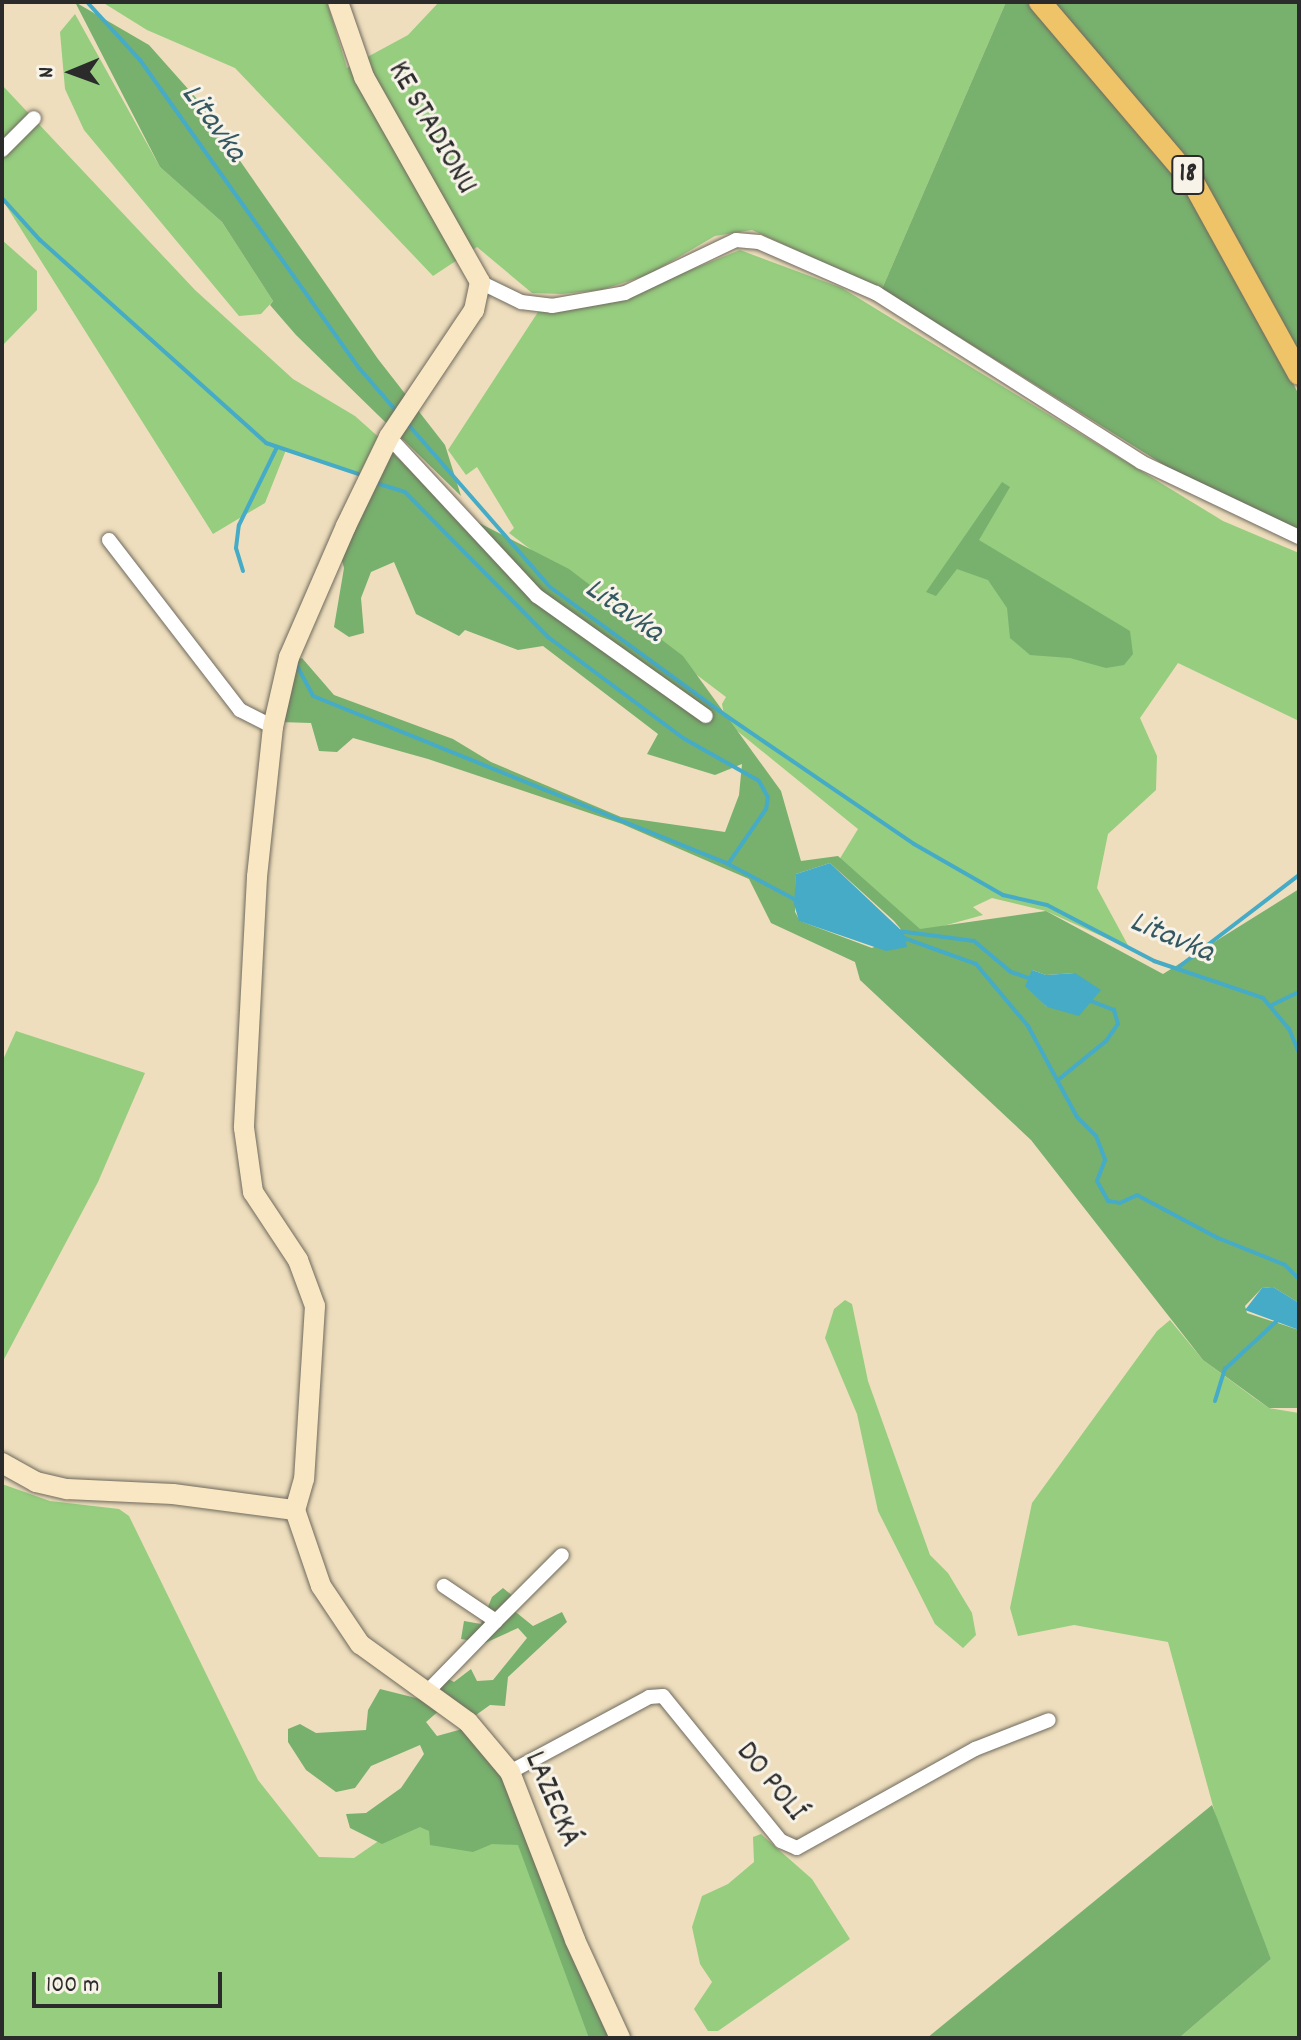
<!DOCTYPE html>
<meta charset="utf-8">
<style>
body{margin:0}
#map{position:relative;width:1301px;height:2040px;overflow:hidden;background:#eedebd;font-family:Dekko,sans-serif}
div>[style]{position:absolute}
.green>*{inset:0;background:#96cd7f}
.forest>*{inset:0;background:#78b06e}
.water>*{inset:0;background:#46abc6}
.stream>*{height:4px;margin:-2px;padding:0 2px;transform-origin:2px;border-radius:2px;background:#46abc6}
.roads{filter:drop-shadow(0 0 2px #6f6a5e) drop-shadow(0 0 2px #6f6a5e)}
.street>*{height:14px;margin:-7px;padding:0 7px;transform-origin:7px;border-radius:7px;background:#fff}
.secondary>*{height:20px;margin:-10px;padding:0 10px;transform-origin:10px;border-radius:10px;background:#f9e7c3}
.primary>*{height:22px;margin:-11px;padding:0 11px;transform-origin:11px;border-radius:11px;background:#efc469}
span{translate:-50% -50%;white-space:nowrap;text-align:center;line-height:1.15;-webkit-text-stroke:6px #f7f3e8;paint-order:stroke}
.shield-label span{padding:2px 6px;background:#f7f3e8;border:2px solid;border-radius:6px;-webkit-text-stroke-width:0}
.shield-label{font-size:28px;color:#2b2b2b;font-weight:700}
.street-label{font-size:30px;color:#2b2b2b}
.water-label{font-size:32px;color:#345861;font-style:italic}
.frame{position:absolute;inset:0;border:4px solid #2b2b2b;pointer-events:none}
.north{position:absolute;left:32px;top:32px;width:80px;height:80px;-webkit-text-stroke:6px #f7f3e8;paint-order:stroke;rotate:269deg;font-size:22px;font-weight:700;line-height:32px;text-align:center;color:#2b2b2b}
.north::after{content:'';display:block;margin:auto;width:28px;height:36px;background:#2b2b2b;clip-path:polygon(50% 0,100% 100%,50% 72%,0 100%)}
.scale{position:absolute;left:32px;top:1972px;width:190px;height:36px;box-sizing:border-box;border:4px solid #2b2b2b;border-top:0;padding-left:10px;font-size:24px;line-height:28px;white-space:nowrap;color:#2b2b2b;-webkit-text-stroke:6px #f7f3e8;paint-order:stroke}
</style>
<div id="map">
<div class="green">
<i style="clip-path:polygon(102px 2px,327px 2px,347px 68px,408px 35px,439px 2px,1006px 2px,882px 289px,752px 230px,715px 236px,648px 275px,601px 290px,561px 294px,532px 293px,477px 247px,433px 276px,235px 68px,147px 30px)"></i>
<i style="clip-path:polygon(75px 14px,160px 167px,222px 222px,273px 301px,261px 314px,239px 316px,84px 130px,65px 89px,60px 32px)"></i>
<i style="clip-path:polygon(2px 85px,195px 290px,293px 379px,355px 416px,383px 441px,366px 477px,286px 450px,265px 503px,213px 534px,2px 199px)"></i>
<i style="clip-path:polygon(2px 240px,37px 271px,37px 310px,2px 346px)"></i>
<i style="clip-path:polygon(740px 250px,842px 288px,1223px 521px,1299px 553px,1299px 721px,1178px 663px,1140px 718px,1157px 756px,1156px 790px,1108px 834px,1097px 888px,1130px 949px,1046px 911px,992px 898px,973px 907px,983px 915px,918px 933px,839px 860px,858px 829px,725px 721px,722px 704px,726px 697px,509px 533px,514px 528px,477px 467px,466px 475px,448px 450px,538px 312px,606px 304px)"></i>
<i style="clip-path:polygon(16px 1031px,145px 1073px,98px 1182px,2px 1363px,2px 1062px)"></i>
<i style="clip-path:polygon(845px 1300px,852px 1304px,868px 1381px,930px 1555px,948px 1573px,972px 1613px,976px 1635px,963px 1648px,935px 1624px,878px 1511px,857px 1414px,825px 1338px,834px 1309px)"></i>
<i style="clip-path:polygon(1170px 1320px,1203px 1360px,1253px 1397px,1269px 1408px,1299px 1413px,1299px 2038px,1179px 2038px,1271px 1959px,1224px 1846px,1168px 1642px,1074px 1625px,1018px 1636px,1010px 1608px,1032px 1503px,1157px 1331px)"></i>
<i style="clip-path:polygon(2px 1484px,50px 1501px,119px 1509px,129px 1516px,258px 1780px,319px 1857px,354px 1858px,406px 1822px,520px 1835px,599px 2038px,2px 2038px)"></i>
<i style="clip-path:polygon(761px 1834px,812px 1879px,850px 1939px,718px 2031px,708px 2031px,694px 2009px,712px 1982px,700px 1964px,692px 1927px,702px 1896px,728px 1884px,754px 1862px,753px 1837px)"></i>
</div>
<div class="forest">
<i style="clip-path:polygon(75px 2px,149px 45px,197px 99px,378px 359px,445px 445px,461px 496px,296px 335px,270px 305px,273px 301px,222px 222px,160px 167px)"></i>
<i style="clip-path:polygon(1006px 2px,1027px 2px,1183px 179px,1216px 231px,1299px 395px,1299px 531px,1169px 468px,882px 289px)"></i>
<i style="clip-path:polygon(1046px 2px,1299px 2px,1299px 356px,1232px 232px)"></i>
<i style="clip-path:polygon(evenodd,385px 446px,452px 509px,569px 569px,683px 656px,781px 791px,801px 861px,838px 856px,920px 929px,1046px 911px,1163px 974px,1299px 889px,1299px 1303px,1273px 1287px,1262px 1288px,1245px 1306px,1247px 1313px,1299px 1330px,1299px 1408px,1269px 1408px,1203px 1360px,1031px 1140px,860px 980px,855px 962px,771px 923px,749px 879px,622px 824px,428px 759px,353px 738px,337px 752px,319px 751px,311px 723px,279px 722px,281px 664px,302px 658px,334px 695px,453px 739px,491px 762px,621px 817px,725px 832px,739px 795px,742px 764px,715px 775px,647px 754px,658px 734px,543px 646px,518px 650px,465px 630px,459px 636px,416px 614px,394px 562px,371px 572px,361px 598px,364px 633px,349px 637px,334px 627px,344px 568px,338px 546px,385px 446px,830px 863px,894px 921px,904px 933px,872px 948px,800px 921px,795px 912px,796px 874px,830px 863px,385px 446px,1032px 970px,1046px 975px,1075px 973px,1047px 1007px,1038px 997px,1032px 970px)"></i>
<i style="clip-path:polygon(1002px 482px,1010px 487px,979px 540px,1130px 631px,1133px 654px,1124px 665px,1106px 668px,1070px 658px,1030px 655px,1010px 638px,1007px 608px,988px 580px,957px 569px,936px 596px,926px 592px)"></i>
<i style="clip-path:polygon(503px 1588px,514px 1597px,507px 1605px,533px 1626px,562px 1612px,567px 1622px,508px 1677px,505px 1706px,490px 1705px,469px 1720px,448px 1703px,426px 1722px,437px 1736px,466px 1728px,497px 1762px,615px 2038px,589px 2038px,518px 1845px,492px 1844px,473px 1852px,430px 1845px,429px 1831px,420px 1827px,382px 1844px,350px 1828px,346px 1814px,366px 1813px,401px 1788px,424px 1754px,420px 1745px,371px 1766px,355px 1788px,336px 1792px,306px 1770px,288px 1742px,288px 1729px,300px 1724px,316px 1733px,366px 1730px,368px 1710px,380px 1689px,424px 1700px,441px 1675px,454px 1682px,471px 1669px,477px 1681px,493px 1680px,527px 1638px,518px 1628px,485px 1643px,461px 1639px,464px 1621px,481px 1624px,492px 1597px)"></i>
<i style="clip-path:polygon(1212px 1805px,1271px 1959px,1179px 2038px,927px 2038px)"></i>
</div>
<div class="water">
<i style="clip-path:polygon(830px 863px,904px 933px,907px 947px,886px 951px,799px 921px,794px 904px,796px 874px)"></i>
<i style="clip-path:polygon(1032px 970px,1046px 975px,1075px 973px,1101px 990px,1079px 1016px,1047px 1007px,1025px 986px)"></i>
<i style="clip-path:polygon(1273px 1287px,1299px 1303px,1299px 1330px,1245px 1310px,1262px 1288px)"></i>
</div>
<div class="stream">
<i style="left:87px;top:2px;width:79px;rotate:47.6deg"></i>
<i style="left:140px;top:60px;width:379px;rotate:54.6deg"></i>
<i style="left:360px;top:369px;width:58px;rotate:49.2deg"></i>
<i style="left:2px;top:198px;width:57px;rotate:47.9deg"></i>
<i style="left:40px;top:240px;width:304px;rotate:41.9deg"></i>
<i style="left:266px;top:443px;width:97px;rotate:18.6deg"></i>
<i style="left:406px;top:422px;width:219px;rotate:48.9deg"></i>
<i style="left:550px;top:587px;width:217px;rotate:36.2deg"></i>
<i style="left:725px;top:715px;width:229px;rotate:34.3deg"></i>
<i style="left:914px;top:844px;width:103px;rotate:29.8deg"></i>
<i style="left:1003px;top:895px;width:45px;rotate:12.8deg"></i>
<i style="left:1047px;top:905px;width:121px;rotate:27.6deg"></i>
<i style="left:1154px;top:961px;width:115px;rotate:18.7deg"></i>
<i style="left:1263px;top:998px;width:40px;rotate:50deg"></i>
<i style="left:1289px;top:1029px;width:25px;rotate:67deg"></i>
<i style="left:379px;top:484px;width:27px;rotate:17deg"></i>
<i style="left:405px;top:492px;width:204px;rotate:45.4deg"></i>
<i style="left:548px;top:637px;width:169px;rotate:36.8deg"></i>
<i style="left:683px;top:738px;width:87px;rotate:29.5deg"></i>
<i style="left:759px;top:781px;width:18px;rotate:61deg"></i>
<i style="left:768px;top:797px;width:12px;rotate:99deg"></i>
<i style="left:766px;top:809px;width:67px;rotate:124.6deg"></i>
<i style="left:728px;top:864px;width:79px;rotate:27.9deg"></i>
<i style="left:243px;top:571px;width:24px;rotate:-107deg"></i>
<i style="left:236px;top:548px;width:23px;rotate:-83deg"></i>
<i style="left:239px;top:525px;width:87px;rotate:-64deg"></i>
<i style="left:295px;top:662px;width:38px;rotate:62deg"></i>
<i style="left:313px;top:696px;width:448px;rotate:22deg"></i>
<i style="left:898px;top:931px;width:77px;rotate:7.5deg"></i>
<i style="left:974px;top:941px;width:48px;rotate:40deg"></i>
<i style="left:1011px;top:972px;width:21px;rotate:19deg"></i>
<i style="left:904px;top:938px;width:77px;rotate:19.9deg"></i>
<i style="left:976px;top:964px;width:81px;rotate:50deg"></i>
<i style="left:1028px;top:1026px;width:103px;rotate:61.7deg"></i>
<i style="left:1077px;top:1117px;width:27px;rotate:45deg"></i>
<i style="left:1096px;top:1136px;width:26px;rotate:69deg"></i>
<i style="left:1105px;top:1160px;width:22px;rotate:111deg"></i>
<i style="left:1097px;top:1181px;width:23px;rotate:61deg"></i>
<i style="left:1108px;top:1201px;width:12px;rotate:9deg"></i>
<i style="left:1120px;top:1203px;width:19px;rotate:-25deg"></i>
<i style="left:1137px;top:1195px;width:92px;rotate:28deg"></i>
<i style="left:1218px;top:1238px;width:72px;rotate:21.9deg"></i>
<i style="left:1285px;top:1265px;width:20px;rotate:45deg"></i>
<i style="left:1180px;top:966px;width:150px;rotate:-37.4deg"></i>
<i style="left:1270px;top:1006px;width:32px;rotate:-26deg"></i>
<i style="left:1058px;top:1080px;width:62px;rotate:-39.1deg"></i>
<i style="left:1106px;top:1041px;width:21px;rotate:-55deg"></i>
<i style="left:1118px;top:1024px;width:15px;rotate:-106deg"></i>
<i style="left:1114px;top:1010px;width:28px;rotate:-159deg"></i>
<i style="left:1215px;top:1401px;width:34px;rotate:-73deg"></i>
<i style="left:1225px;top:1369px;width:72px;rotate:-42.8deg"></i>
</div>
<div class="roads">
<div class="street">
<i style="left:2px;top:150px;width:45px;rotate:-45deg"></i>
<i style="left:480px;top:282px;width:46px;rotate:26deg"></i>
<i style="left:521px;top:302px;width:31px;rotate:7deg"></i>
<i style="left:552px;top:306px;width:74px;rotate:-10.1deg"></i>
<i style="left:625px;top:293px;width:123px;rotate:-25.5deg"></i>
<i style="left:736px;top:240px;width:23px;rotate:5deg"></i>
<i style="left:759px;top:242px;width:128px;rotate:23.6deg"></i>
<i style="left:876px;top:293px;width:314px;rotate:32.5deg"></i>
<i style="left:1141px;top:462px;width:175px;rotate:25.4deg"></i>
<i style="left:389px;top:437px;width:217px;rotate:47.1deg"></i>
<i style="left:537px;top:596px;width:207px;rotate:35.4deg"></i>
<i style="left:109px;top:540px;width:215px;rotate:52.4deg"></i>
<i style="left:240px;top:710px;width:37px;rotate:27deg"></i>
<i style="left:496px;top:1621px;width:93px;rotate:-45deg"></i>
<i style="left:426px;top:1693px;width:100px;rotate:-45.8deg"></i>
<i style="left:496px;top:1621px;width:63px;rotate:-146.1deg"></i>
<i style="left:510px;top:1772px;width:158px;rotate:-28.3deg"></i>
<i style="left:649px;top:1697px;width:14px;rotate:-4deg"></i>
<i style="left:663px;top:1696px;width:187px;rotate:50.9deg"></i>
<i style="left:781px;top:1841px;width:17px;rotate:24deg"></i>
<i style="left:797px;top:1848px;width:204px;rotate:-29.1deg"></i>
<i style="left:975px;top:1749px;width:79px;rotate:-21.4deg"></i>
</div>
<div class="secondary">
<i style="left:338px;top:2px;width:79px;rotate:70.9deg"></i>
<i style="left:364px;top:77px;width:236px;rotate:60.5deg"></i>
<i style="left:480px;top:282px;width:29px;rotate:102deg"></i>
<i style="left:474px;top:310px;width:153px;rotate:123.8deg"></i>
<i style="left:389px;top:437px;width:99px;rotate:115.8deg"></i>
<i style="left:346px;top:526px;width:143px;rotate:113.5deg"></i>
<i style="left:289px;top:657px;width:72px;rotate:102.9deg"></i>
<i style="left:273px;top:727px;width:151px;rotate:96.1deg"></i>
<i style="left:257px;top:877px;width:251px;rotate:93deg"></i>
<i style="left:244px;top:1128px;width:65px;rotate:82deg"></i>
<i style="left:253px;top:1192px;width:82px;rotate:56.5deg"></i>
<i style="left:298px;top:1260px;width:49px;rotate:69.7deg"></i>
<i style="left:315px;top:1306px;width:173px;rotate:93.6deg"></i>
<i style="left:304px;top:1479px;width:32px;rotate:106deg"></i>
<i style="left:295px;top:1510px;width:80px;rotate:71.1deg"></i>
<i style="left:321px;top:1586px;width:70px;rotate:56.1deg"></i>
<i style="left:360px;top:1644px;width:133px;rotate:35.8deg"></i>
<i style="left:468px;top:1722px;width:65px;rotate:50deg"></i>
<i style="left:510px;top:1772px;width:180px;rotate:68.8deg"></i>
<i style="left:575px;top:1940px;width:108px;rotate:65.3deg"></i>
<i style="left:2px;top:1463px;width:39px;rotate:29deg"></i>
<i style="left:36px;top:1482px;width:32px;rotate:13deg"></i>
<i style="left:67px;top:1489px;width:106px;rotate:2.7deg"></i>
<i style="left:173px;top:1494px;width:123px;rotate:7.5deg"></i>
</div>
<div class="primary">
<i style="left:1040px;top:2px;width:236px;rotate:49.6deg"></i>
<i style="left:1193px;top:182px;width:219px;rotate:61.1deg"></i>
</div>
</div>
<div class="shield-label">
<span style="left:1188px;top:175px">18</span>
</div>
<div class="street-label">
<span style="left:430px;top:129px;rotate:60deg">KE STADIONU</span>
<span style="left:769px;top:1783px;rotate:51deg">DO POLÍ</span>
<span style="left:550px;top:1800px;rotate:67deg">LAZECKÁ</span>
</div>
<div class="water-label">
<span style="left:212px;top:124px;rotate:54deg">Litavka</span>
<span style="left:623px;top:612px;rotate:35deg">Litavka</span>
<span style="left:1171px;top:939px;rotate:23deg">Litavka</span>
</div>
<div class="frame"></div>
<div class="north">N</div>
<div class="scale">100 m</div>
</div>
